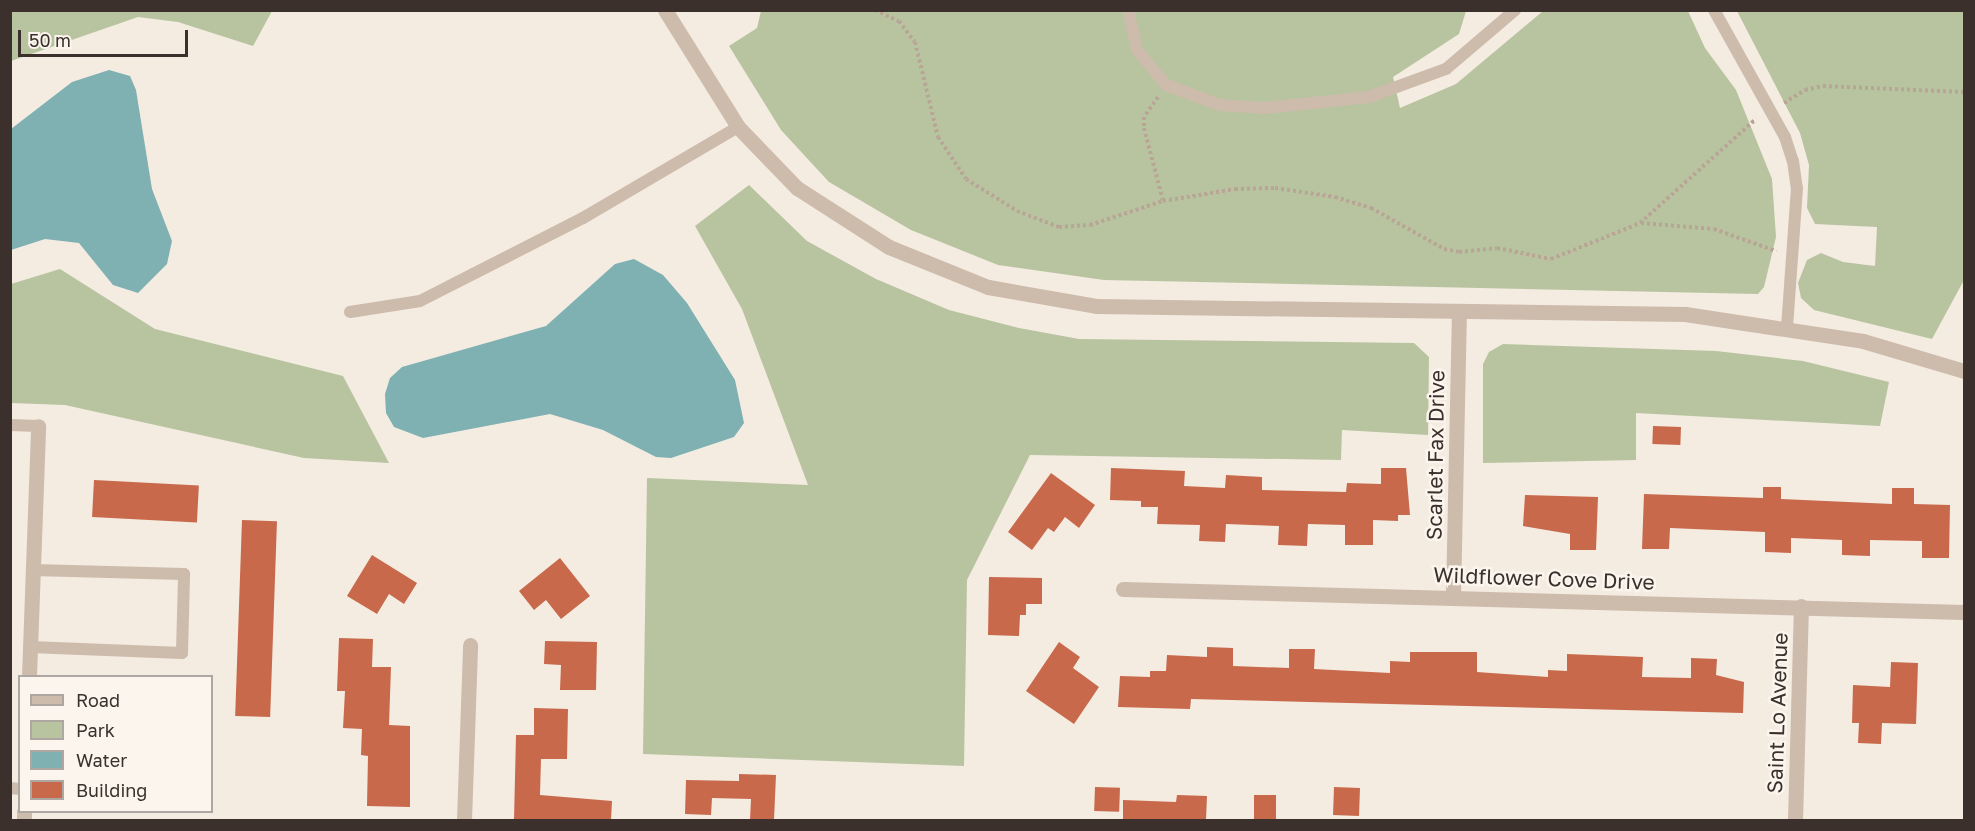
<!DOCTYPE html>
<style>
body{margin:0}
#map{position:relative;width:1975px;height:831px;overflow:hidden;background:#f4ebe1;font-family:"Golos Text",sans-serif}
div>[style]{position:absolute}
.green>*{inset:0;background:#b8c4a0}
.water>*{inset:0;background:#7fb0b2}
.building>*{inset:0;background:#c8694b;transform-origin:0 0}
.path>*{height:4px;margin-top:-2px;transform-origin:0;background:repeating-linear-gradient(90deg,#b9a596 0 3px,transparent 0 6px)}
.lane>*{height:12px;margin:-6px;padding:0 6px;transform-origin:6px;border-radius:6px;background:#cdbbac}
.street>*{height:15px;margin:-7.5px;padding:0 7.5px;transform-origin:7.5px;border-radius:7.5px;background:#cdbbac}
span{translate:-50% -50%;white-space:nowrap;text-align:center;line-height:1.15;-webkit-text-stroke:5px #fbf5ee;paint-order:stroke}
.street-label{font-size:21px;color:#3b302b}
.frame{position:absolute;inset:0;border:12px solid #3b302b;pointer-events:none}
.legend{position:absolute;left:18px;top:675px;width:195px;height:138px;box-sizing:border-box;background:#fbf5ee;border:2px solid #aea6a0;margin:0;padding:8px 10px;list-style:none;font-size:18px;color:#3b302b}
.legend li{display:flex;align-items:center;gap:12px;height:30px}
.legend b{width:30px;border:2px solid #aea6a0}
.scale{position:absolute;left:18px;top:30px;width:170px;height:27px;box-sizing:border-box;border:3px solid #3b302b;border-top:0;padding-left:8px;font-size:18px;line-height:21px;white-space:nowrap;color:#3b302b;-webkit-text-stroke:4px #fbf5ee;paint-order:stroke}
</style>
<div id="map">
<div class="green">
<i style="clip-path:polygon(10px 11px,11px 10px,272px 11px,253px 46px,178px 22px,138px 17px,11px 61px)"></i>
<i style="clip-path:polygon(761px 11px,1466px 11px,1459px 34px,1393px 77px,1400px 108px,1456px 84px,1543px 11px,1688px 11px,1705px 48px,1736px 90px,1772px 179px,1776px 237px,1764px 287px,1758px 294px,1104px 280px,998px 265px,911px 230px,829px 182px,781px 130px,729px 46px,757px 28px)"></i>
<i style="clip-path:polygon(1737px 11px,1964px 11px,1964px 280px,1932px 339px,1814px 310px,1801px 298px,1798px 283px,1807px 260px,1821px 253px,1843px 262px,1875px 266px,1877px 227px,1815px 224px,1807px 208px,1809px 165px,1800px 133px)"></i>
<i style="clip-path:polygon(749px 185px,807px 241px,876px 279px,949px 310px,1019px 328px,1079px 339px,1414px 343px,1429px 357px,1428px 435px,1342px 430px,1341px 460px,1030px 455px,967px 580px,964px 766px,643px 754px,647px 478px,808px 485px,742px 309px,695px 226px)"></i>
<i style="clip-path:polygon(60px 269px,155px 329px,343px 376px,389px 463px,304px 458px,65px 405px,11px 403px,11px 284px)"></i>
<i style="clip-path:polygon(1503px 344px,1716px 351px,1803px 361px,1889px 382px,1880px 426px,1636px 413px,1636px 460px,1483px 463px,1483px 364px,1489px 352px)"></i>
</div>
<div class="water">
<i style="clip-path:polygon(109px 70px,130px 76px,136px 90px,152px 189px,172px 241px,167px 264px,138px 293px,113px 285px,79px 243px,45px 239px,11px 250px,11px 129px,72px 82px)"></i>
<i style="clip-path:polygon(634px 259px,663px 275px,687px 303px,735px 380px,744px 423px,734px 437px,671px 458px,656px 457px,603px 430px,550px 414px,423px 438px,394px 427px,386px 413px,385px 394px,390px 378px,402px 367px,546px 326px,615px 264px)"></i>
</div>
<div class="building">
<i style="left:1653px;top:426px;width:28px;height:18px;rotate:2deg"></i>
<i style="clip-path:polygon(1111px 468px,1185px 471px,1184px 486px,1225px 488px,1226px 475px,1262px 477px,1262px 490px,1346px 492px,1347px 483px,1381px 484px,1381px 468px,1406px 468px,1410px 515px,1398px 515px,1398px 521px,1373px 520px,1373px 545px,1345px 545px,1345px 525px,1308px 524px,1307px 546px,1278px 545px,1279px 526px,1226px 524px,1225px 542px,1199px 541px,1200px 525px,1157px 524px,1158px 507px,1141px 507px,1141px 501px,1110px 500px)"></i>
<i style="clip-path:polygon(1051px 473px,1095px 505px,1079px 528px,1065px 517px,1054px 532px,1048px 528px,1032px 550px,1008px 532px)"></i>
<i style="left:94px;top:480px;width:105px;height:37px;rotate:3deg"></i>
<i style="clip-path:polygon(1763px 487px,1781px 487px,1781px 499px,1892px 504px,1892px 488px,1914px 488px,1914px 504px,1950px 505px,1949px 558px,1922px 558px,1922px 541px,1870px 540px,1870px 556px,1842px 555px,1842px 540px,1791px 538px,1791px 553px,1765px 552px,1765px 532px,1670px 528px,1669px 549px,1642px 549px,1644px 494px,1763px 498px)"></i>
<i style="clip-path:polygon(1525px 495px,1598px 497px,1596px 550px,1570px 550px,1570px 534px,1523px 526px)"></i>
<i style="left:242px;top:520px;width:35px;height:196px;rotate:2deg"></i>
<i style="clip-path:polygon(372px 555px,417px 583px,404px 604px,389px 594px,377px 614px,347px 596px)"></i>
<i style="clip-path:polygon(560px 558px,590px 596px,561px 619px,546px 600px,534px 610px,519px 591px)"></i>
<i style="clip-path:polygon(989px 577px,1042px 578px,1042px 604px,1026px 604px,1026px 615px,1020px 615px,1019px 636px,988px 635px)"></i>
<i style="clip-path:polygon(339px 638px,373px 639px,372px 667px,391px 667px,389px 725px,410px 726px,410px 807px,367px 806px,368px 756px,361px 755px,362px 729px,343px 728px,345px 691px,337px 691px)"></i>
<i style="clip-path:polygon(545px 641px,597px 642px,596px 690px,560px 690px,561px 665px,544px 664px)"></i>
<i style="clip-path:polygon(1059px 642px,1080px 657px,1073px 668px,1099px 687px,1074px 724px,1026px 691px)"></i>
<i style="clip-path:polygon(1207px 647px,1233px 648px,1233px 666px,1289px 668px,1289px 649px,1315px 649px,1314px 669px,1390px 673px,1390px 661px,1410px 662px,1410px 652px,1477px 652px,1477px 672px,1548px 677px,1548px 670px,1567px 671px,1567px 654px,1643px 657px,1642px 677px,1691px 678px,1691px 658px,1717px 659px,1716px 675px,1744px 682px,1743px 713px,1191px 699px,1190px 709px,1118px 707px,1120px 676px,1150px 677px,1150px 671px,1166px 671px,1167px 655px,1207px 657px)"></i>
<i style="clip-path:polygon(1891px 662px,1918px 663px,1916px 724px,1882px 723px,1881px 744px,1858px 743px,1859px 723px,1852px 723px,1853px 685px,1890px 687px)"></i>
<i style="clip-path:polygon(534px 708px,568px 709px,567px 759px,541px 759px,540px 795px,612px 801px,611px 820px,514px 820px,516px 735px,534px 735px)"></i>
<i style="clip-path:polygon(739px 774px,776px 775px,774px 820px,750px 820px,751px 799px,712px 798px,711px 815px,685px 814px,686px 780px,739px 781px)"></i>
<i style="left:1095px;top:787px;width:25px;height:24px;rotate:2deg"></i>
<i style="left:1334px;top:787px;width:26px;height:28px;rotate:2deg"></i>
<i style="clip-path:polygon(1177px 795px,1207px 796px,1206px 820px,1123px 820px,1123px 800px,1176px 802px)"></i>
<i style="left:1254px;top:795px;width:22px;height:25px"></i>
</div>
<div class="path">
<i style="left:875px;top:10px;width:26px;rotate:25deg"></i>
<i style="left:899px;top:21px;width:26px;rotate:53deg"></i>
<i style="left:915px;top:42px;width:98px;rotate:76.4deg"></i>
<i style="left:938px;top:137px;width:50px;rotate:56.3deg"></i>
<i style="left:966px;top:179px;width:60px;rotate:32.1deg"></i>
<i style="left:1017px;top:211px;width:45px;rotate:20.9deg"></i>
<i style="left:1059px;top:227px;width:31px;rotate:-4deg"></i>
<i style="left:1090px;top:225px;width:77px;rotate:-18.2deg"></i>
<i style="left:1163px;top:201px;width:73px;rotate:-9.5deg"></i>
<i style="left:1235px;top:189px;width:40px;rotate:-1.4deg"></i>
<i style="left:1275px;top:188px;width:61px;rotate:8.5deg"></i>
<i style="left:1335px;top:197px;width:38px;rotate:17deg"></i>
<i style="left:1371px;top:208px;width:84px;rotate:29.3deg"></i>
<i style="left:1444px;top:249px;width:15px;rotate:11deg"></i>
<i style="left:1459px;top:252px;width:38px;rotate:-6deg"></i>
<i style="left:1497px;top:248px;width:55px;rotate:11.5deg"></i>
<i style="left:1551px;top:259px;width:96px;rotate:-22deg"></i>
<i style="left:1640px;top:223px;width:156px;rotate:-41.9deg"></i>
<i style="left:1158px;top:97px;width:24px;rotate:125deg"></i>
<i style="left:1144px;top:117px;width:11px;rotate:90deg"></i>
<i style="left:1144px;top:128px;width:75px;rotate:75.4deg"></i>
<i style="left:1784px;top:103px;width:25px;rotate:-32deg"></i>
<i style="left:1805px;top:90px;width:18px;rotate:-13deg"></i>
<i style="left:1823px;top:86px;width:141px;rotate:2.4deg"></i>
<i style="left:1641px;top:223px;width:73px;rotate:4.7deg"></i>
<i style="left:1714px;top:229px;width:66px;rotate:19.5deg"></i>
</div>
<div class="lane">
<i style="left:1128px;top:10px;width:41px;rotate:77.3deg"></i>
<i style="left:1137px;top:50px;width:45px;rotate:50.4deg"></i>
<i style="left:1166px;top:85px;width:58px;rotate:20.3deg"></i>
<i style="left:1220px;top:105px;width:44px;rotate:3.9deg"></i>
<i style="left:1264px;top:108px;width:106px;rotate:-6deg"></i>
<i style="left:1369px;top:97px;width:82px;rotate:-20deg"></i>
<i style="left:1446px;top:69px;width:91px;rotate:-40.5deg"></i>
<i style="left:1714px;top:10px;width:145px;rotate:60.8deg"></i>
<i style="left:1785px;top:137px;width:25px;rotate:72deg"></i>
<i style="left:1793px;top:161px;width:27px;rotate:82deg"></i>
<i style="left:1797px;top:188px;width:139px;rotate:94.1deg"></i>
<i style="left:350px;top:312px;width:71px;rotate:-8.9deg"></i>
<i style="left:420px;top:301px;width:183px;rotate:-27deg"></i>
<i style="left:583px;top:218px;width:180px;rotate:-30.4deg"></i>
<i style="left:10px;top:425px;width:28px;rotate:2deg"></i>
<i style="left:30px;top:647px;width:152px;rotate:2.3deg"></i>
<i style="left:182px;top:653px;width:79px;rotate:-88.5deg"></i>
<i style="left:184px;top:574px;width:151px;rotate:-178.5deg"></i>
<i style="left:10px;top:788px;width:10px;rotate:6deg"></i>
</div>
<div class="street">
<i style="left:665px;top:10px;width:138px;rotate:58deg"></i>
<i style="left:738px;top:127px;width:85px;rotate:46deg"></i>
<i style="left:797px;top:188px;width:109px;rotate:32.7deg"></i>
<i style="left:889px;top:247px;width:107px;rotate:22deg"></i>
<i style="left:988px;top:287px;width:111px;rotate:9.9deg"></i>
<i style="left:1097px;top:306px;width:588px;rotate:0.78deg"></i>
<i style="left:1685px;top:314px;width:180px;rotate:8.6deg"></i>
<i style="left:1863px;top:341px;width:105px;rotate:16.5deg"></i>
<i style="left:1123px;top:589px;width:841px;rotate:1.57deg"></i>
<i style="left:1453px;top:596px;width:282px;rotate:-88.8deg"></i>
<i style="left:29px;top:676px;width:250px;rotate:-87.9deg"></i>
<i style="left:24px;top:820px;width:8px;rotate:-90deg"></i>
<i style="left:464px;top:820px;width:175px;rotate:-88deg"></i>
<i style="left:1795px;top:820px;width:214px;rotate:-88.4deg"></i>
</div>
<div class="street-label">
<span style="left:1435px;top:455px;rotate:-89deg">Scarlet Fax Drive</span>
<span style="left:1544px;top:578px;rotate:2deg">Wildflower Cove Drive</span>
<span style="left:1777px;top:713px;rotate:-88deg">Saint Lo Avenue</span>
</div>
<div class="frame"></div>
<ul class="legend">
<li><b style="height:8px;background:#cdbbac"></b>Road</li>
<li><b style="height:16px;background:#b8c4a0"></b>Park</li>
<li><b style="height:16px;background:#7fb0b2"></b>Water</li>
<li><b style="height:16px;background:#c8694b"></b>Building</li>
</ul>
<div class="scale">50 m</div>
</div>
